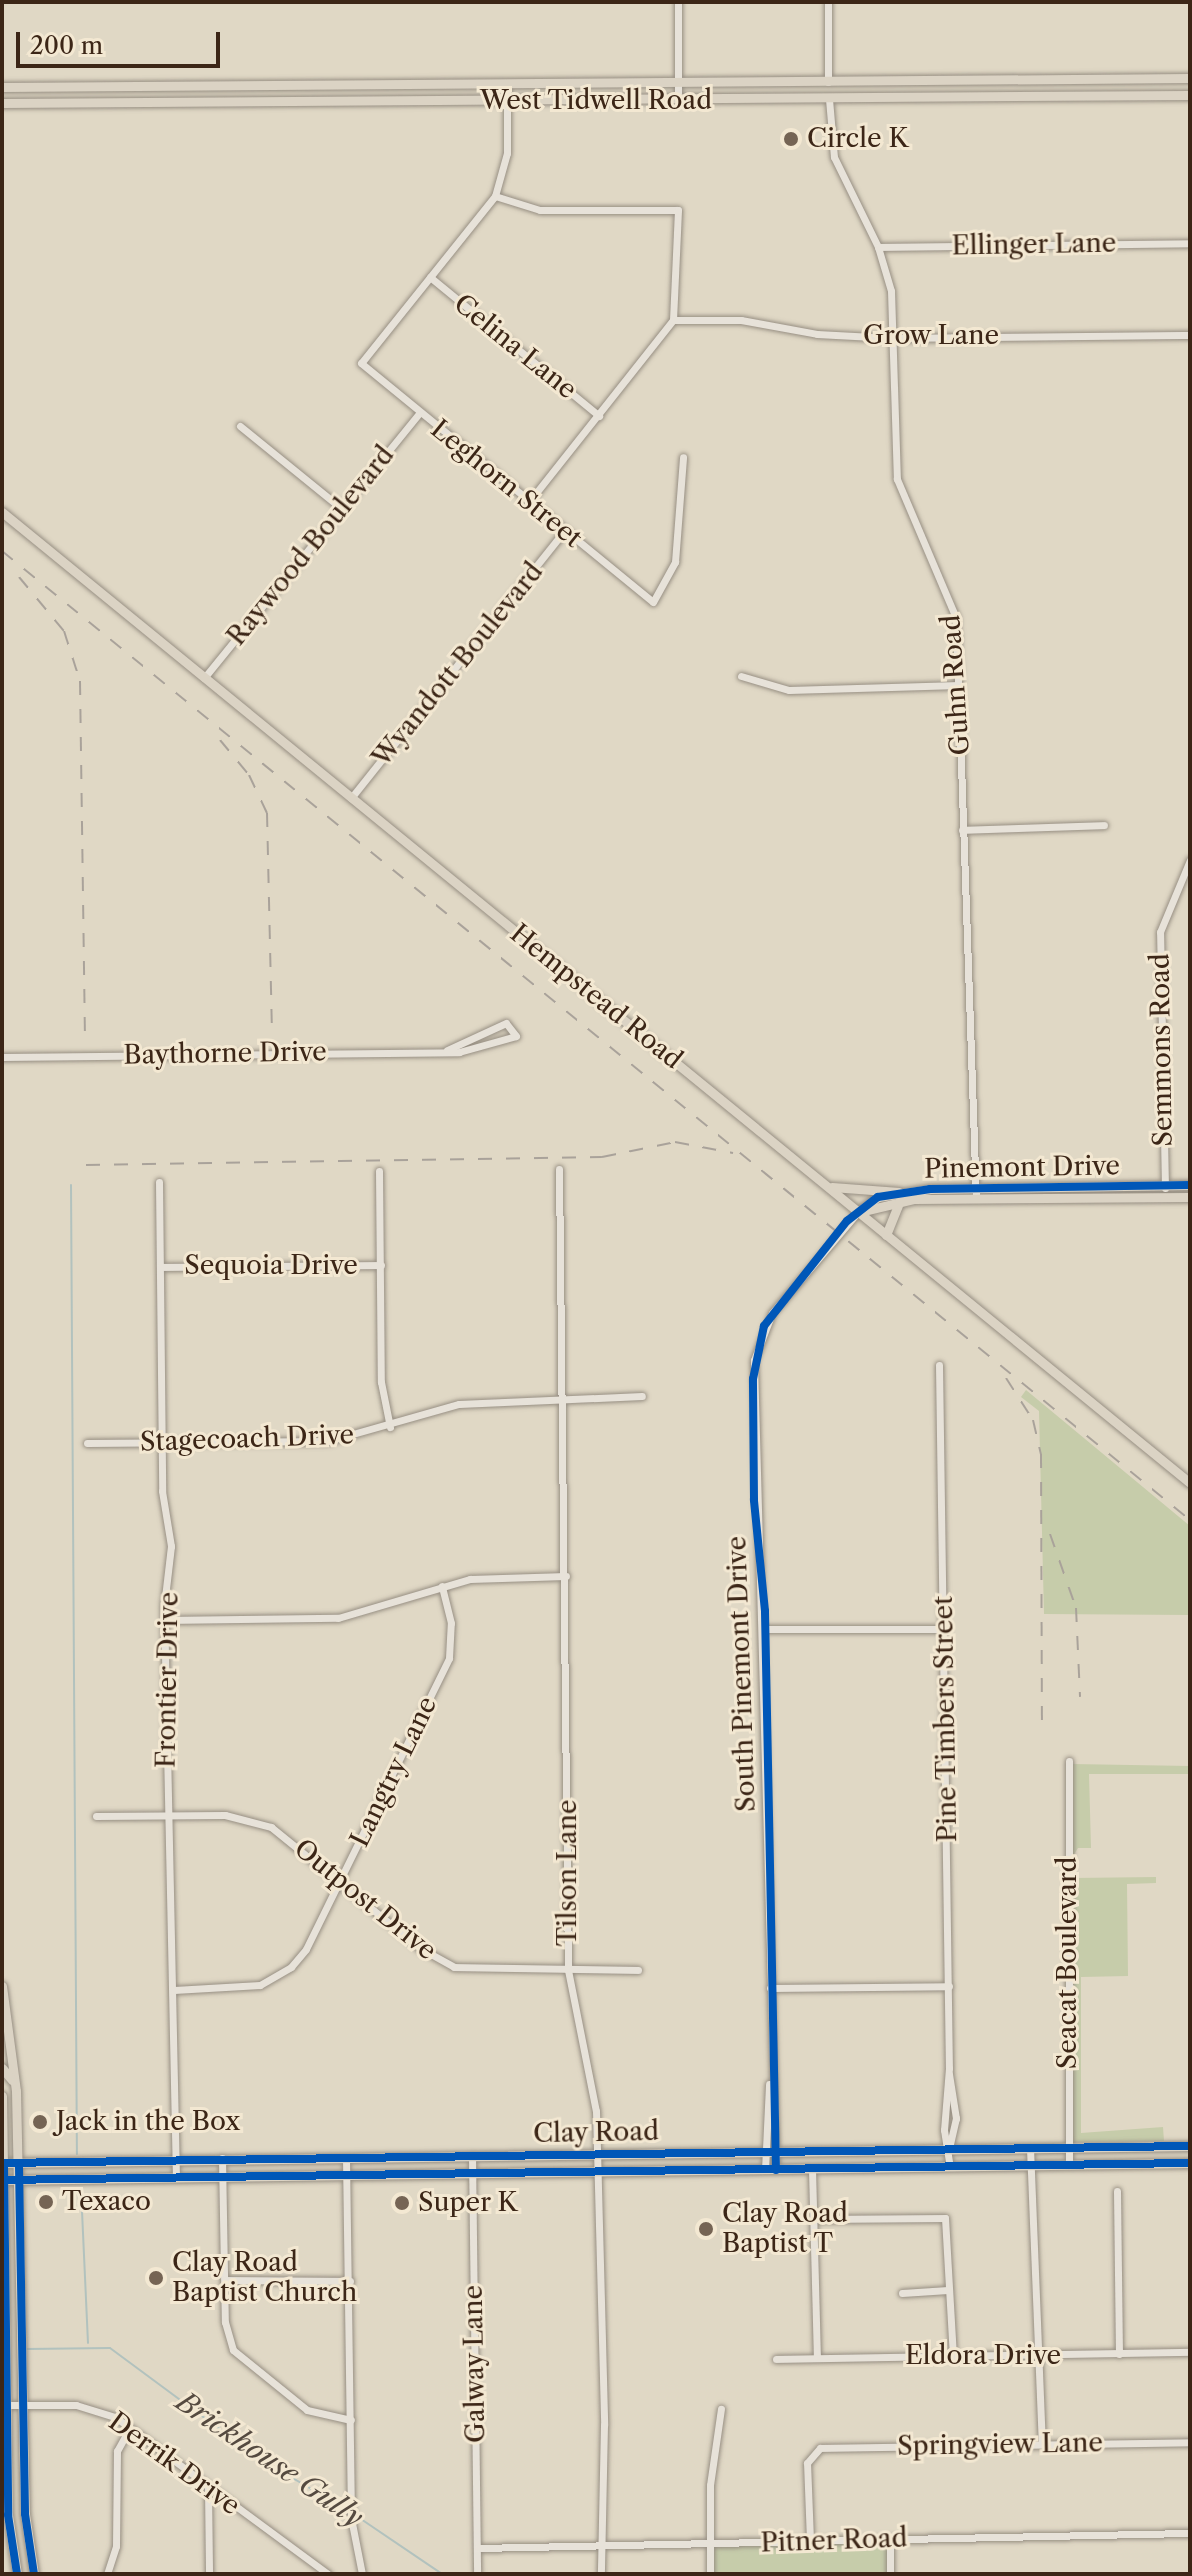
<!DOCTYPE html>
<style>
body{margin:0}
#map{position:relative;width:1192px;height:2576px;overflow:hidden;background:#e0d8c5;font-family:"Libre Caslon Text",serif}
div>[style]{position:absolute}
.green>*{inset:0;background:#c6ccaa}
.stream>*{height:2px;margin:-1px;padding:0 1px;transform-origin:1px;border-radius:1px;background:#b2c2be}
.roads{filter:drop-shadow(0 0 2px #978f83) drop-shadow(0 0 2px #978f83)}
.minor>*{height:7px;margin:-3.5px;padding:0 3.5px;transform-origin:3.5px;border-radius:3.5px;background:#e7e2d9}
.major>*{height:9px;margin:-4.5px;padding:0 4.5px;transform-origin:4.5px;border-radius:4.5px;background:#dbd3c4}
.rail>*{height:2px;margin-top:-1px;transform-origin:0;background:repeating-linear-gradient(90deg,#a9a29a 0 14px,transparent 0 28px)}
.cycleway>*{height:8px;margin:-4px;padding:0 4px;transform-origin:4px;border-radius:4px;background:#0057b8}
.dots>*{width:22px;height:22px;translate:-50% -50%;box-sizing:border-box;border:4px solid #f3e8d2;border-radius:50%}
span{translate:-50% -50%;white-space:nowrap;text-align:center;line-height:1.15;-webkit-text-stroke:6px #f3e8d2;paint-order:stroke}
.street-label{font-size:26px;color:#3c2617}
.poi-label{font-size:26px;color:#3c2617}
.left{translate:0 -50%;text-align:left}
.water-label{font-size:28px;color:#554a40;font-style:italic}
.frame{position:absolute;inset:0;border:4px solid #3c2617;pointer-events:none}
.scale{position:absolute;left:16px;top:32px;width:204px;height:36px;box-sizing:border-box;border:4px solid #3c2617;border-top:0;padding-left:10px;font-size:24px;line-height:28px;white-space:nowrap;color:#3c2617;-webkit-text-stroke:6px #f3e8d2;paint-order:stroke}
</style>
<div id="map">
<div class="green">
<i style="clip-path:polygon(1026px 1390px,1190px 1526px,1190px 1615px,1044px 1614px,1039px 1411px,1021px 1397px)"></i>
<i style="clip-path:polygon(1072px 1764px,1190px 1766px,1190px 1774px,1089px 1774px,1091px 1848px,1078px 1848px,1073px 1856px,1074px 1878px,1156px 1877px,1156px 1883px,1127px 1884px,1128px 1976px,1081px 1977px,1081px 2133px,1163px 2127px,1164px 2141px,1072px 2142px)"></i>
<i style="clip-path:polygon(890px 2539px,890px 2574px,710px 2574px,710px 2546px)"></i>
</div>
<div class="stream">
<i style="left:71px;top:1185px;width:969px;rotate:89.65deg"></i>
<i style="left:81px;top:2189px;width:154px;rotate:87.4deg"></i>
<i style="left:27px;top:2349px;width:83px;rotate:-0.7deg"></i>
<i style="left:110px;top:2348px;width:187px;rotate:36.5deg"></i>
<i style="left:260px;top:2459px;width:103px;rotate:30.3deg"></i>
<i style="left:355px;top:2515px;width:105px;rotate:34.1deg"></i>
</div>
<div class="roads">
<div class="minor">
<i style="left:678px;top:2px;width:98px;rotate:90deg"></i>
<i style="left:828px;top:2px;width:80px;rotate:90deg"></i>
<i style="left:507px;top:85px;width:68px;rotate:90deg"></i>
<i style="left:507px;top:153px;width:45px;rotate:105.6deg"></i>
<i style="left:495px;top:196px;width:214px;rotate:128.7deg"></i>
<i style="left:361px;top:363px;width:377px;rotate:39.3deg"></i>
<i style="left:653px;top:602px;width:46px;rotate:-61.2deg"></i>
<i style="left:675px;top:562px;width:105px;rotate:-85.6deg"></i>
<i style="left:829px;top:99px;width:58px;rotate:85.1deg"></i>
<i style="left:834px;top:157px;width:100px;rotate:63.9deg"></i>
<i style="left:878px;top:247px;width:46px;rotate:73.5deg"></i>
<i style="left:891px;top:291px;width:188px;rotate:88.2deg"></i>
<i style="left:897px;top:479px;width:151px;rotate:67deg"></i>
<i style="left:956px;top:618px;width:580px;rotate:88.03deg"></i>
<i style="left:495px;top:196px;width:47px;rotate:17.3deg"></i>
<i style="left:540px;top:210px;width:138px"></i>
<i style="left:678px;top:210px;width:110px;rotate:92.6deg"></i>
<i style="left:673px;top:320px;width:232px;rotate:128.4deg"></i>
<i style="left:878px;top:247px;width:312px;rotate:-0.7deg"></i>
<i style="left:430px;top:277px;width:219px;rotate:39.4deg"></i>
<i style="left:673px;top:320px;width:68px"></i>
<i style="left:741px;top:320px;width:77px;rotate:10.4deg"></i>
<i style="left:817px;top:334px;width:75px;rotate:3.1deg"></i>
<i style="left:892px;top:338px;width:298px;rotate:-0.6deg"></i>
<i style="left:240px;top:426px;width:132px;rotate:39.1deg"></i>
<i style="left:741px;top:676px;width:50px;rotate:16.3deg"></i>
<i style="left:789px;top:690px;width:170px;rotate:-1.7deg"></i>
<i style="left:204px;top:678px;width:341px;rotate:-50.9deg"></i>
<i style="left:351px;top:798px;width:342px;rotate:-51.4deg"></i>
<i style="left:962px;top:830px;width:142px;rotate:-2deg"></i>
<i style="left:2px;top:1057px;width:457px;rotate:-0.6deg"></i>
<i style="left:459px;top:1052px;width:59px;rotate:-15.7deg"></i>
<i style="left:516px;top:1036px;width:16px;rotate:-128deg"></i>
<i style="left:506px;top:1023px;width:65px;rotate:155.4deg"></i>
<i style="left:559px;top:1169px;width:801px;rotate:89.36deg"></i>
<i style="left:568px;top:1970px;width:144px;rotate:78.8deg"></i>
<i style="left:596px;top:2111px;width:314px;rotate:88.5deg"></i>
<i style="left:604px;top:2425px;width:149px;rotate:91.2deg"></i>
<i style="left:379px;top:1171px;width:211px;rotate:89.5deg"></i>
<i style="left:381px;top:1382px;width:46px;rotate:78.7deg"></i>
<i style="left:159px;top:1182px;width:309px;rotate:89.4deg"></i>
<i style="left:162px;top:1491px;width:56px;rotate:80.7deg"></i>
<i style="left:171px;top:1546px;width:60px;rotate:96.7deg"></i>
<i style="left:164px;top:1606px;width:572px;rotate:88.8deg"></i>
<i style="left:1165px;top:1188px;width:256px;rotate:-91.1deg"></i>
<i style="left:1160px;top:932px;width:78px;rotate:-67.4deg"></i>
<i style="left:160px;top:1267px;width:221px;rotate:-0.5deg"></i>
<i style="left:939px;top:1365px;width:703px;rotate:89.19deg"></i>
<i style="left:949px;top:2068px;width:62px;rotate:94.6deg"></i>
<i style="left:944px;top:2130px;width:36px;rotate:81deg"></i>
<i style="left:87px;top:1443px;width:241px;rotate:-0.5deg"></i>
<i style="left:328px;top:1441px;width:136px;rotate:-15.8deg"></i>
<i style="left:459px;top:1404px;width:183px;rotate:-2.5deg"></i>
<i style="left:164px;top:1620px;width:174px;rotate:-0.7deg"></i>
<i style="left:338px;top:1618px;width:138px;rotate:-16.5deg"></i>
<i style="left:470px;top:1579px;width:96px;rotate:-1.8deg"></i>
<i style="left:765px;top:1629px;width:180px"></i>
<i style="left:96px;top:1816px;width:129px;rotate:-0.4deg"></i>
<i style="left:225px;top:1815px;width:48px;rotate:14.6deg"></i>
<i style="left:271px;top:1827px;width:192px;rotate:39.1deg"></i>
<i style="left:420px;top:1948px;width:39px;rotate:29deg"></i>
<i style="left:454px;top:1967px;width:184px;rotate:0.9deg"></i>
<i style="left:770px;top:1988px;width:179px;rotate:-0.6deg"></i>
<i style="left:174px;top:1990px;width:86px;rotate:-3.3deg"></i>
<i style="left:260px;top:1985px;width:36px;rotate:-30deg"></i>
<i style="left:291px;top:1967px;width:23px;rotate:-50deg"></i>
<i style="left:306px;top:1949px;width:324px;rotate:-63.8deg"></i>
<i style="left:449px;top:1658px;width:35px;rotate:-87deg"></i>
<i style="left:451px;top:1623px;width:38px;rotate:-104deg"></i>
<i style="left:949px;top:2074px;width:45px;rotate:81deg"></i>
<i style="left:956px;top:2118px;width:32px;rotate:103deg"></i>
<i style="left:1030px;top:2148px;width:296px;rotate:87.7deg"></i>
<i style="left:472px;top:2155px;width:419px;rotate:89.3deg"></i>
<i style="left:222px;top:2158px;width:164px;rotate:89deg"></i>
<i style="left:225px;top:2322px;width:29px;rotate:74deg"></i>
<i style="left:233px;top:2350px;width:95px;rotate:39deg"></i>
<i style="left:307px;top:2410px;width:45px;rotate:12.8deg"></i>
<i style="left:346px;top:2158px;width:360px;rotate:89.2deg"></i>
<i style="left:351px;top:2518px;width:57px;rotate:78.9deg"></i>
<i style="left:1069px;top:2165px;width:404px;rotate:-90deg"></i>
<i style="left:812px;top:2169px;width:188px;rotate:88.5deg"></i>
<i style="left:765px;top:2170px;width:86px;rotate:-87.3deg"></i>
<i style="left:776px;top:2170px;width:810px;rotate:-91.56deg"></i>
<i style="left:754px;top:1360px;width:50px;rotate:-69deg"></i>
<i style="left:772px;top:1313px;width:133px;rotate:-49.6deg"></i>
<i style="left:1117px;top:2191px;width:163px;rotate:89.3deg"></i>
<i style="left:817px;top:2219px;width:128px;rotate:-0.4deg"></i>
<i style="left:945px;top:2218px;width:138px;rotate:86.7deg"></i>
<i style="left:225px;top:2280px;width:125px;rotate:0.5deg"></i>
<i style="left:902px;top:2293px;width:46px;rotate:-3.7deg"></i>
<i style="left:776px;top:2359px;width:414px;rotate:-1deg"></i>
<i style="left:4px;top:2405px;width:72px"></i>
<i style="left:76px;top:2405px;width:41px;rotate:17.1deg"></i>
<i style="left:115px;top:2417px;width:265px;rotate:36.4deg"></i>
<i style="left:208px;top:2488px;width:86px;rotate:89.3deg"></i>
<i style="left:890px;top:2539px;width:35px;rotate:90deg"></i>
<i style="left:810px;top:2540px;width:77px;rotate:-92.2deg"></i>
<i style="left:807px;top:2463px;width:20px;rotate:-49deg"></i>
<i style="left:820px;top:2448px;width:370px;rotate:-0.9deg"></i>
<i style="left:478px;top:2548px;width:712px;rotate:-1.21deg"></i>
<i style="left:107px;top:2574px;width:29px;rotate:-72deg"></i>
<i style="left:116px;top:2546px;width:95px;rotate:-89.4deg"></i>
<i style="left:117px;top:2451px;width:26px;rotate:-61deg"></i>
<i style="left:710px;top:2574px;width:89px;rotate:-90deg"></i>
<i style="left:710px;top:2485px;width:77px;rotate:-81.8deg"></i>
</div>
<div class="major">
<i style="left:2px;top:87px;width:1188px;rotate:-0.43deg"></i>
<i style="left:2px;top:103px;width:1188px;rotate:-0.39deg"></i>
<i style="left:2px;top:512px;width:1534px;rotate:39.26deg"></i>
<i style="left:832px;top:1187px;width:67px;rotate:4.3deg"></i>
<i style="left:858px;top:1212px;width:25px;rotate:-37deg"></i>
<i style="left:878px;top:1197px;width:53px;rotate:-8.7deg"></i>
<i style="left:930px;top:1189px;width:260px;rotate:-0.9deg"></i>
<i style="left:859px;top:1212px;width:57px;rotate:-13.3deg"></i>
<i style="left:914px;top:1199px;width:276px;rotate:-0.4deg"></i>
<i style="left:886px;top:1235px;width:38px;rotate:-68deg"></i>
<i style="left:2px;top:1986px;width:106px;rotate:82.4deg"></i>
<i style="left:16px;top:2091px;width:423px;rotate:88.8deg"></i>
<i style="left:25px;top:2514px;width:61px;rotate:81.5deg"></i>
<i style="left:2px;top:2068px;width:16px;rotate:50deg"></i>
<i style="left:2px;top:2096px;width:419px;rotate:89.2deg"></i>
<i style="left:8px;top:2515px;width:60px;rotate:81.3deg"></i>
<i style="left:2px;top:2163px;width:1188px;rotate:-0.82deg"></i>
<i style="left:2px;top:2180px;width:1188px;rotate:-0.82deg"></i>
</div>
</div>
<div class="rail">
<i style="left:2px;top:551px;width:1533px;rotate:39.2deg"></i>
<i style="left:19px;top:577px;width:70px;rotate:50.2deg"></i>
<i style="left:64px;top:631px;width:52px;rotate:72.3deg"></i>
<i style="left:80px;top:681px;width:350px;rotate:89.2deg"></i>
<i style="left:220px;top:740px;width:45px;rotate:50.4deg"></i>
<i style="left:249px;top:775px;width:42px;rotate:64.7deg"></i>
<i style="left:267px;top:813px;width:217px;rotate:88.7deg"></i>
<i style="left:86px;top:1165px;width:516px;rotate:-0.89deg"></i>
<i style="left:602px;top:1157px;width:75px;rotate:-11.6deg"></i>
<i style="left:675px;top:1142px;width:59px;rotate:10.7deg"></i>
<i style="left:1006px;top:1378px;width:50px;rotate:57.3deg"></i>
<i style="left:1033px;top:1420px;width:35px;rotate:77deg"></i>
<i style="left:1041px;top:1454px;width:279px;rotate:89.8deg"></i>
<i style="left:1050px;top:1534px;width:78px;rotate:70.6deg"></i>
<i style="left:1076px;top:1608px;width:89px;rotate:87.4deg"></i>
</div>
<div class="cycleway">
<i style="left:2px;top:2163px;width:1188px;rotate:-0.82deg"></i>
<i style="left:4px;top:2167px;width:348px;rotate:89.3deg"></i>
<i style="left:8px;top:2515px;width:60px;rotate:81.3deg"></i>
<i style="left:19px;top:2167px;width:347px;rotate:89deg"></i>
<i style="left:25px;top:2514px;width:61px;rotate:81.5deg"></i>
<i style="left:776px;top:2170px;width:559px;rotate:-91.13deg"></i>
<i style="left:765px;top:1611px;width:112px;rotate:-95.7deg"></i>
<i style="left:754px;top:1500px;width:121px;rotate:-90.5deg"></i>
<i style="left:753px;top:1379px;width:54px;rotate:-78.3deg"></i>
<i style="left:764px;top:1326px;width:134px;rotate:-51.7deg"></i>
<i style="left:847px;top:1221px;width:39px;rotate:-38deg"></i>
<i style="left:878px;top:1197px;width:53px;rotate:-8.7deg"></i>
<i style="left:930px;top:1189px;width:260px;rotate:-0.9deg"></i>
<i style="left:2px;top:2180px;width:1188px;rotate:-0.82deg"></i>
</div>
<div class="dots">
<i style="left:791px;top:139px;background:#756454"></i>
<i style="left:40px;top:2122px;background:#756454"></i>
<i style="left:46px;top:2202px;background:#756454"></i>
<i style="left:402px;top:2203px;background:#756454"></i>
<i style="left:706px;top:2229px;background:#756454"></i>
<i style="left:156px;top:2278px;background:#756454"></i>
</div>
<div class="street-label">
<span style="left:596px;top:101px">West Tidwell Road</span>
<span style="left:1034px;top:245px;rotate:-1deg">Ellinger Lane</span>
<span style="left:931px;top:336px">Grow Lane</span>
<span style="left:515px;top:347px;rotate:39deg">Celina Lane</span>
<span style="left:506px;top:484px;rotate:39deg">Leghorn Street</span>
<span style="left:311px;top:546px;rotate:-51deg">Raywood Boulevard</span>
<span style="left:458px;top:665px;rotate:-51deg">Wyandott Boulevard</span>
<span style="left:956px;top:685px;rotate:-94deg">Guhn Road</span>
<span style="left:596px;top:997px;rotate:39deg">Hempstead Road</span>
<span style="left:1162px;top:1050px;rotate:-91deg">Semmons Road</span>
<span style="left:225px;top:1054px;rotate:-1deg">Baythorne Drive</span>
<span style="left:1022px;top:1168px;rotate:-1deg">Pinemont Drive</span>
<span style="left:271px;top:1266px">Sequoia Drive</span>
<span style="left:247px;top:1439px;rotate:-2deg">Stagecoach Drive</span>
<span style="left:742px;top:1674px;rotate:-92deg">South Pinemont Drive</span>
<span style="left:168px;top:1680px;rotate:-89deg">Frontier Drive</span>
<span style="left:946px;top:1719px;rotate:-91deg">Pine Timbers Street</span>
<span style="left:394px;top:1772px;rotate:-64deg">Langtry Lane</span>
<span style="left:568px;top:1873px;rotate:-90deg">Tilson Lane</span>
<span style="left:365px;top:1900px;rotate:39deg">Outpost Drive</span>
<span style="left:1068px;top:1963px;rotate:-90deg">Seacat Boulevard</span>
<span style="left:596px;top:2133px;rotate:-1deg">Clay Road</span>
<span style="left:983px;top:2356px">Eldora Drive</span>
<span style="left:475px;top:2364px;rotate:-91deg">Galway Lane</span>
<span style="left:1000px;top:2445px;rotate:-1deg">Springview Lane</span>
<span style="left:174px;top:2464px;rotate:36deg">Derrik Drive</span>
<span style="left:834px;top:2541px;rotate:-2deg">Pitner Road</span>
</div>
<div class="poi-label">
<span class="left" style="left:807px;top:139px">Circle K</span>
<span class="left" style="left:56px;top:2122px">Jack in the Box</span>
<span class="left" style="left:62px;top:2202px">Texaco</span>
<span class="left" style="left:418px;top:2203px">Super K</span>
<span class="left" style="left:722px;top:2229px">Clay Road<br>Baptist T</span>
<span class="left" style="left:172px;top:2278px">Clay Road<br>Baptist Church</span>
</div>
<div class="water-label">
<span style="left:270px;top:2459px;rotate:34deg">Brickhouse Gully</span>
</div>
<div class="frame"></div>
<div class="scale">200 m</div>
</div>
